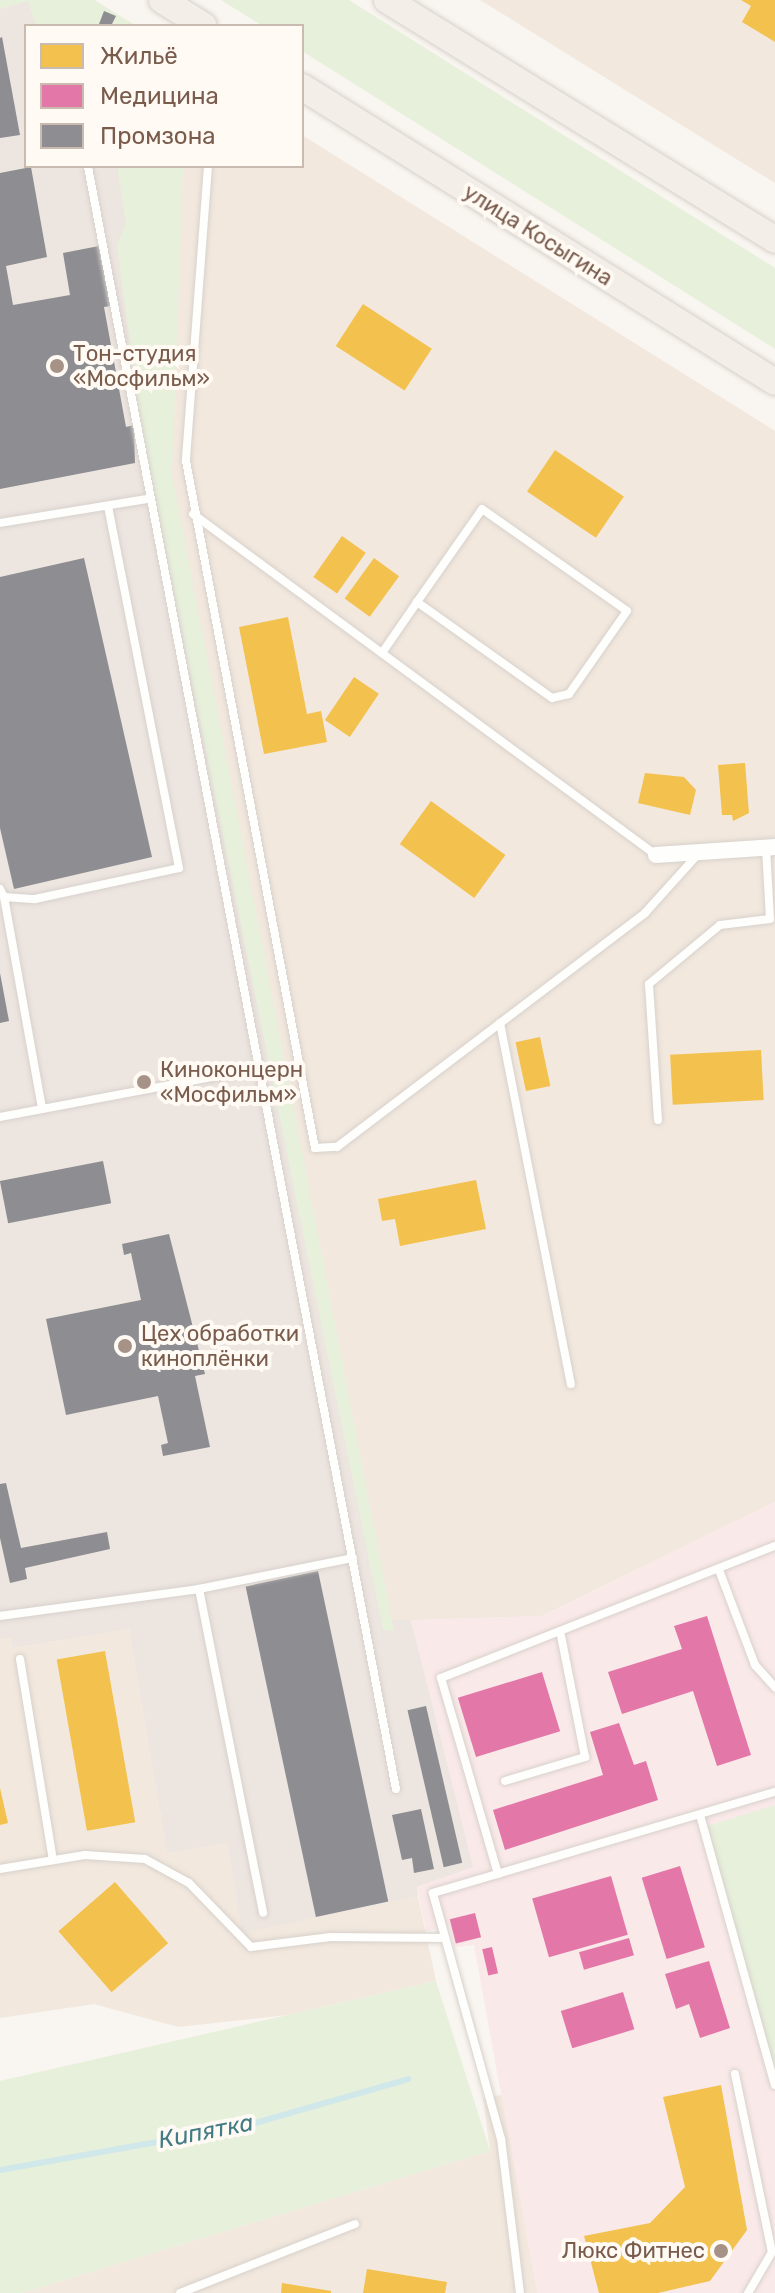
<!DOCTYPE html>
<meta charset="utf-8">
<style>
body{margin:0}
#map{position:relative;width:775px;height:2293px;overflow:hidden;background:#f9f5f0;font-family:Rubik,sans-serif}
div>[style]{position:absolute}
.residential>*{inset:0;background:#f2e8de}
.industrial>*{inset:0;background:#ede5e0}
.medical>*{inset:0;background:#fae9e9}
.green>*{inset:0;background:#e7f0db}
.homes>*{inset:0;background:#f2c14e;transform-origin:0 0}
.health>*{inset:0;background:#e377a8;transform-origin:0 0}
.industry>*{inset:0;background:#8d8d92;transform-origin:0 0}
.stream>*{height:6px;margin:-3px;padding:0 3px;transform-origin:3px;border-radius:3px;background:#d0e8ea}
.roads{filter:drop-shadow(0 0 2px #d7d1cb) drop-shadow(0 0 2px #d7d1cb)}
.lane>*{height:8px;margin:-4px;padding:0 4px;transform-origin:4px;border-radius:4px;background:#fefefd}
.street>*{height:16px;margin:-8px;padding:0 8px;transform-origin:8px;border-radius:8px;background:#fefefd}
.primary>*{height:26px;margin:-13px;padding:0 13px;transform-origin:13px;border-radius:13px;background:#f3eee8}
.dots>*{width:22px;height:22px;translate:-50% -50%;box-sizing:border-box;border:4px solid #fffaf3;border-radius:50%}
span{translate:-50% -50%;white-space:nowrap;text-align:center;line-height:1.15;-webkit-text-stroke:8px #fffaf3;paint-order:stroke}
.street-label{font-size:22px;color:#7a5c4d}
.poi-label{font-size:22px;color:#7a5c4d}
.left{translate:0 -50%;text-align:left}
.right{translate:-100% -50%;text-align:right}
.water-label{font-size:24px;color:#437c86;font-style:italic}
.legend{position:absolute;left:24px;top:24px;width:280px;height:144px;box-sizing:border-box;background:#fffaf3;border:2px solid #cabbb1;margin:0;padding:10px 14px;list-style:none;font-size:24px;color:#7a5c4d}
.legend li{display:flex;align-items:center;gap:16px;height:40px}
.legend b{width:40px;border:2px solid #cabbb1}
</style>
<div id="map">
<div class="residential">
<i style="clip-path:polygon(480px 0,775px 0,775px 183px)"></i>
<i style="clip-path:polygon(302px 135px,775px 431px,775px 1502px,542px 1616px,392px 1621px,183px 544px,172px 474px,183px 166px,302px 166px)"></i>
<i style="clip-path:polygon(129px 1629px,167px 1853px,227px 1843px,242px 1932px,418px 1896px,436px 1981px,288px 2015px,178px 2027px,94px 2004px,0 2018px,0 1639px,11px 1638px,14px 1648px)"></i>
<i style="clip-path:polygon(526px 2091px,775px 2293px,21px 2293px,490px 2151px,483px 2098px)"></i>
</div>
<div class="industrial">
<i style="clip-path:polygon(0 0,94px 0,136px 26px,26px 26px,26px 166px,183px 166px,172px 474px,183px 544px,392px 1620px,411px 1620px,474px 1868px,417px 1887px,418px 1896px,242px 1933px,227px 1843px,167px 1853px,129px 1629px,13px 1648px,11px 1638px,0 1639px)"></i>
</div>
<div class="medical">
<i style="clip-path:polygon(775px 1502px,775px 2293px,537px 2293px,474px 1945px,454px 1947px,449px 1926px,426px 1931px,417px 1887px,473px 1867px,411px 1620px,543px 1616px)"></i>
</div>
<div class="green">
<i style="clip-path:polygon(0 0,94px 0,136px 26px,36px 26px,28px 1px,0 9px)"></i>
<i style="clip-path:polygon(221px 0,349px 0,775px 268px,775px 349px,302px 51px,302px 26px,263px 26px)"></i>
<i style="clip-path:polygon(117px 166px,183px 166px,172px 474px,394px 1631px,383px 1630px,142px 433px,117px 245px,126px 223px)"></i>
<i style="clip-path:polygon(775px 1805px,775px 2087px,704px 1827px)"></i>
<i style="clip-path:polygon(436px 1981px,490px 2151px,21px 2293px,0 2293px,0 2081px)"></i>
</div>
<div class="homes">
<i style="clip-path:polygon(741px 0,775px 0,775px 42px,742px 22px,751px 6px)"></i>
<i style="left:363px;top:304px;width:82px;height:50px;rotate:33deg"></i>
<i style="left:555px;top:450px;width:83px;height:50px;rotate:34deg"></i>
<i style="left:342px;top:536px;width:29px;height:50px;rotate:35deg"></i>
<i style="left:374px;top:558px;width:31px;height:50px;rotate:36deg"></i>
<i style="clip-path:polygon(288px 617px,307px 714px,321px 711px,327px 742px,264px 754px,239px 627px)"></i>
<i style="left:354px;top:677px;width:30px;height:52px;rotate:34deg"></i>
<i style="clip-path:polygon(745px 763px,749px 813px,733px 821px,732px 815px,722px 815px,718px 765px)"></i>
<i style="clip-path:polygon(645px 773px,684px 777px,696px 790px,690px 815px,638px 803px)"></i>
<i style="left:431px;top:801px;width:92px;height:53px;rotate:36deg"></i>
<i style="left:540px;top:1037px;width:50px;height:25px;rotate:78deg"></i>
<i style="left:761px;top:1050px;width:50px;height:91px;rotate:87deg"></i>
<i style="clip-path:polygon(476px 1180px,486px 1229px,400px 1246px,395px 1219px,382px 1221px,378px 1199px)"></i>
<i style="left:105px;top:1651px;width:174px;height:49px;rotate:80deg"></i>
<i style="clip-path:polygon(0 1788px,8px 1823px,0 1825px)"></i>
<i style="left:115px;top:1882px;width:81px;height:75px;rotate:49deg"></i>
<i style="clip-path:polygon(721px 2085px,747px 2230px,710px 2281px,658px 2293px,599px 2293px,584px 2236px,650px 2223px,685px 2187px,663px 2097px)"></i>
<i style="clip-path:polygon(367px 2269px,447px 2282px,445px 2293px,363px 2293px)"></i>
<i style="clip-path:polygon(282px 2283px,331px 2291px,331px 2293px,281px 2293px)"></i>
</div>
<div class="health">
<i style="clip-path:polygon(707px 1616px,751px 1755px,717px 1766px,693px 1691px,622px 1714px,608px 1672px,682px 1649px,674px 1626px)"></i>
<i style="left:542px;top:1672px;width:62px;height:88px;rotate:73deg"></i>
<i style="clip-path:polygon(619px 1723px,634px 1765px,646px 1761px,658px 1800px,505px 1850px,493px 1810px,603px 1775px,590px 1732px)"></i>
<i style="left:680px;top:1866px;width:85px;height:40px;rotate:73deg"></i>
<i style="left:611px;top:1876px;width:61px;height:82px;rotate:74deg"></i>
<i style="left:475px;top:1913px;width:25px;height:26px;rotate:76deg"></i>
<i style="left:629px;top:1938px;width:18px;height:52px;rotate:74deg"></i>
<i style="left:492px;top:1947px;width:27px;height:10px;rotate:77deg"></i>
<i style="clip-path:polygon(709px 1961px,730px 2028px,700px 2038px,689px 2004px,676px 2009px,665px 1974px)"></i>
<i style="left:623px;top:1992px;width:39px;height:65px;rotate:73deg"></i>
</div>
<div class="industry">
<i style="clip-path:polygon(104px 11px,116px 16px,111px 26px,99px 24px)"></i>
<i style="clip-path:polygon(2px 37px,20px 135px,0 138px,0 38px)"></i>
<i style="clip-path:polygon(31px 167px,47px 257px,6px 266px,13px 305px,70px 295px,63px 253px,99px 246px,111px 306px,104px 307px,126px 427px,134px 425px,135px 463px,0 489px,0 173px)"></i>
<i style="clip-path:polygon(84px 558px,152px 857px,14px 889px,0 828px,0 577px)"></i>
<i style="clip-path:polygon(0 973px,9px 1021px,0 1023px)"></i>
<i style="left:103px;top:1161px;width:43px;height:105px;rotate:79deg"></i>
<i style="clip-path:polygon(169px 1234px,205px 1374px,195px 1376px,210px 1447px,163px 1456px,161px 1445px,168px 1443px,158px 1396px,66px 1415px,46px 1319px,141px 1300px,131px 1253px,124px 1255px,122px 1244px)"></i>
<i style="clip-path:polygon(6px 1483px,21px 1548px,107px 1532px,110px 1549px,25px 1568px,27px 1579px,10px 1583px,0 1538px,0 1484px)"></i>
<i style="left:318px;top:1571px;width:338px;height:74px;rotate:78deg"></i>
<i style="left:426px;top:1706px;width:161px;height:19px;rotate:77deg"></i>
<i style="clip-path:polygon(421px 1809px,434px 1869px,414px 1873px,412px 1858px,402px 1860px,392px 1815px)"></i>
</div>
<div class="stream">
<i style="left:0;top:2170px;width:245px;rotate:-10.1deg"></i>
<i style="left:241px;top:2127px;width:174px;rotate:-16deg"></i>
</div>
<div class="roads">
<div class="lane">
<i style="left:208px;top:166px;width:296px;rotate:94.3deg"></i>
<i style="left:186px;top:461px;width:699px;rotate:79.37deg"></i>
<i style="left:315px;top:1148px;width:22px;rotate:-3deg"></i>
<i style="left:337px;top:1147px;width:387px;rotate:-37.2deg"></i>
<i style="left:645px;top:913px;width:82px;rotate:-48deg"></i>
<i style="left:88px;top:167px;width:1651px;rotate:79.25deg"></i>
<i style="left:193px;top:514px;width:575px;rotate:36.37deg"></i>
<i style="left:0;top:523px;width:148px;rotate:-9.3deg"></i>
<i style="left:382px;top:653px;width:62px;rotate:-55.5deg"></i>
<i style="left:417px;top:602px;width:113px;rotate:-55deg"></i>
<i style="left:482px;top:509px;width:177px;rotate:35.1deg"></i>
<i style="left:627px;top:611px;width:101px;rotate:124.9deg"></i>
<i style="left:569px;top:694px;width:17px;rotate:167deg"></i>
<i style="left:552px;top:698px;width:166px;rotate:-144.6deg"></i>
<i style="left:0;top:889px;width:9px;rotate:63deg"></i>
<i style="left:4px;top:897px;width:31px;rotate:4deg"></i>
<i style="left:35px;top:899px;width:147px;rotate:-12.1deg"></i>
<i style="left:179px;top:868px;width:369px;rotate:-101.1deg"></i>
<i style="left:4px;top:897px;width:215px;rotate:79.8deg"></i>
<i style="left:500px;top:1023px;width:368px;rotate:78.9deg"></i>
<i style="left:0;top:1117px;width:265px;rotate:-10.7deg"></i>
<i style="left:658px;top:1120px;width:136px;rotate:-93.8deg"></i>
<i style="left:649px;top:984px;width:92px;rotate:-39.7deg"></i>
<i style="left:720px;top:925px;width:50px;rotate:-6.8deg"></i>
<i style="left:770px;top:919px;width:71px;rotate:-93.2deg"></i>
<i style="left:719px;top:1570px;width:102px;rotate:69.2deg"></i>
<i style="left:755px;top:1665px;width:30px;rotate:48deg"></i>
<i style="left:199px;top:1589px;width:330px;rotate:78.8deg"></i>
<i style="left:0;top:1616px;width:201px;rotate:-7.7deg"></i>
<i style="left:199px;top:1589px;width:157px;rotate:-11.4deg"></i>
<i style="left:20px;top:1659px;width:204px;rotate:80.7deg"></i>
<i style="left:505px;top:1781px;width:84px;rotate:-16.7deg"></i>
<i style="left:585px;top:1757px;width:123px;rotate:-101.2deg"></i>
<i style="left:700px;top:1815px;width:280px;rotate:74.5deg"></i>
<i style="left:0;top:1869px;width:86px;rotate:-9.4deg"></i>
<i style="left:85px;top:1855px;width:60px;rotate:3.8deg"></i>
<i style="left:145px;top:1859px;width:50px;rotate:28.6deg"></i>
<i style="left:189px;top:1883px;width:89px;rotate:45.9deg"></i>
<i style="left:251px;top:1947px;width:80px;rotate:-7.2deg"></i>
<i style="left:330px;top:1937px;width:113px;rotate:0.5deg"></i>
<i style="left:498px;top:1874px;width:204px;rotate:-106.2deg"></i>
<i style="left:441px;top:1678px;width:359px;rotate:-21.6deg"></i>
<i style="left:735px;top:2074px;width:182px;rotate:78.3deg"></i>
<i style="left:772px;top:2252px;width:48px;rotate:120.3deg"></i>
<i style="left:180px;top:2293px;width:188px;rotate:-21.5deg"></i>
<i style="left:520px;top:2293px;width:155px;rotate:-97deg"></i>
<i style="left:501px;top:2139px;width:255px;rotate:-105.5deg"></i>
<i style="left:433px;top:1893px;width:357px;rotate:-16.5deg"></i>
</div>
<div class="street">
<i style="left:656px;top:855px;width:119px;rotate:-3.8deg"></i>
</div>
<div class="primary">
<i style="left:162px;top:0;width:49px;rotate:31.8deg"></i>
<i style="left:387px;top:0;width:456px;rotate:31.7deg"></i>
<i style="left:302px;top:87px;width:557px;rotate:31.95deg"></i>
</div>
</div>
<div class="dots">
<i style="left:57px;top:366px;background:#a69286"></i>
<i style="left:144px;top:1082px;background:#a69286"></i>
<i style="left:125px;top:1346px;background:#a69286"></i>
<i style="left:721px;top:2251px;background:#a69286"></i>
</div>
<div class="street-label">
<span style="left:538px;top:235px;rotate:32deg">улица Косыгина</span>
</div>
<div class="poi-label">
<span class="left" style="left:73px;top:366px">Тон-студия<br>«Мосфильм»</span>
<span class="left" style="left:160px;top:1082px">Киноконцерн<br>«Мосфильм»</span>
<span class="left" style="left:141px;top:1346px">Цех обработки<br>киноплёнки</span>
<span class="right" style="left:705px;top:2251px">Люкс Фитнес</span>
</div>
<div class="water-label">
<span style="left:206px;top:2132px;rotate:-11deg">Кипятка</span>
</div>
<ul class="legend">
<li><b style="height:22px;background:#f2c14e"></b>Жильё</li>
<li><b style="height:22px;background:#e377a8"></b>Медицина</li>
<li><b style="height:22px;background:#8d8d92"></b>Промзона</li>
</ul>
</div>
